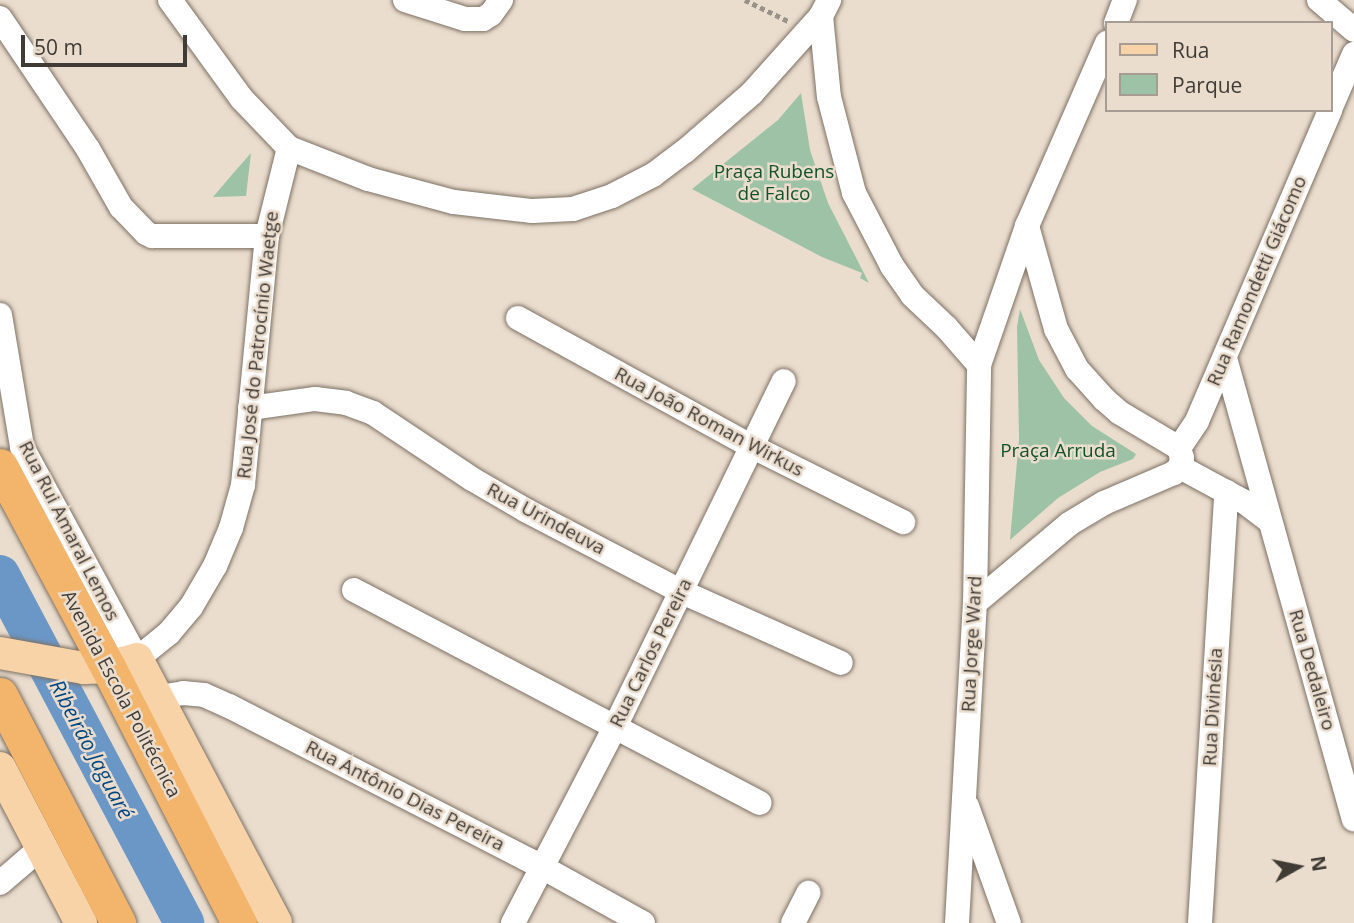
<!DOCTYPE html>
<meta charset="utf-8">
<style>
body{margin:0}
#map{position:relative;width:1354px;height:923px;overflow:hidden;background:#eaddce;font-family:"Open Sans",sans-serif}
div>[style]{position:absolute}
.green>*{inset:0;background:#9dc2a6}
.river>*{height:40px;margin:-20px;padding:0 20px;transform-origin:20px;border-radius:20px;background:#6b97c7}
.path>*{height:4.5px;margin-top:-2.25px;transform-origin:0;background:repeating-linear-gradient(90deg,#9b9287 0 5px,transparent 0 8.5px)}
.roads{filter:drop-shadow(0 0 2px #7d7164) drop-shadow(0 0 2px #7d7164)}
.minor>*{height:24px;margin:-12px;padding:0 12px;transform-origin:12px;border-radius:12px;background:#fff}
.major>*{height:32px;margin:-16px;padding:0 16px;transform-origin:16px;border-radius:16px;background:#f8d3a7}
.highway>*{height:35px;margin:-17.5px;padding:0 17.5px;transform-origin:17.5px;border-radius:17.5px;background:#f3b56c}
span{translate:-50% -50%;white-space:nowrap;text-align:center;line-height:1.15;-webkit-text-stroke:5px #eaddce;paint-order:stroke}
.park-label{font-size:19px;color:#10532b}
.street-label{font-size:19px;color:#403b35}
.water-label{font-size:21px;color:#004782;font-style:italic}
.legend{position:absolute;left:1105px;top:21px;width:228px;height:91px;box-sizing:border-box;background:#eaddce;border:2px solid #a69c91;margin:0;padding:9px 12px;list-style:none;font-size:21px;color:#403b35}
.legend li{display:flex;align-items:center;gap:14px;height:35px}
.legend b{width:35px;border:2px solid #a69c91}
.north{position:absolute;left:1263px;top:832px;width:70px;height:70px;-webkit-text-stroke:5px #eaddce;paint-order:stroke;rotate:81deg;font-size:19px;font-weight:700;line-height:28px;text-align:center;color:#403b35}
.north::after{content:'';display:block;margin:auto;width:24px;height:32px;background:#403b35;clip-path:polygon(50% 0,100% 100%,50% 72%,0 100%)}
.scale{position:absolute;left:21px;top:35px;width:166px;height:32px;box-sizing:border-box;border:4px solid #403b35;border-top:0;padding-left:9px;font-size:21px;line-height:24px;white-space:nowrap;color:#403b35;-webkit-text-stroke:5px #eaddce;paint-order:stroke}
</style>
<div id="map">
<div class="green">
<i style="clip-path:polygon(801px 93px,810px 150px,828px 203px,869px 283px,860px 278px,862px 273px,822px 257px,692px 189px,778px 120px)"></i>
<i style="clip-path:polygon(251px 153px,246px 196px,213px 197px,230px 177px)"></i>
<i style="clip-path:polygon(1020px 309px,1039px 360px,1064px 398px,1092px 426px,1136px 454px,1133px 459px,1100px 472px,1058px 498px,1010px 540px,1019px 439px,1017px 327px)"></i>
</div>
<div class="river">
<i style="left:0;top:575px;width:394px;rotate:62.1deg"></i>
</div>
<div class="path">
<i style="left:745px;top:0;width:48px;rotate:26deg"></i>
</div>
<div class="roads">
<div class="minor">
<i style="left:170px;top:0;width:122px;rotate:54deg"></i>
<i style="left:242px;top:99px;width:68px;rotate:46.2deg"></i>
<i style="left:405px;top:0;width:63px;rotate:17.6deg"></i>
<i style="left:465px;top:19px;width:18px"></i>
<i style="left:483px;top:19px;width:9px;rotate:-32deg"></i>
<i style="left:491px;top:14px;width:17px;rotate:-54deg"></i>
<i style="left:1319px;top:0;width:46px;rotate:40.6deg"></i>
<i style="left:821px;top:16px;width:81px;rotate:84.4deg"></i>
<i style="left:829px;top:97px;width:99px;rotate:75.4deg"></i>
<i style="left:854px;top:193px;width:82px;rotate:62.5deg"></i>
<i style="left:892px;top:266px;width:35px;rotate:55deg"></i>
<i style="left:912px;top:295px;width:47px;rotate:43.3deg"></i>
<i style="left:946px;top:327px;width:50px;rotate:49deg"></i>
<i style="left:0;top:18px;width:158px;rotate:56.1deg"></i>
<i style="left:88px;top:149px;width:67px;rotate:60.4deg"></i>
<i style="left:121px;top:207px;width:36px;rotate:46deg"></i>
<i style="left:146px;top:233px;width:7px;rotate:27deg"></i>
<i style="left:152px;top:236px;width:115px"></i>
<i style="left:1116px;top:23px;width:25px;rotate:-69deg"></i>
<i style="left:1331px;top:107px;width:58px;rotate:-66.5deg"></i>
<i style="left:0;top:315px;width:134px;rotate:80.5deg"></i>
<i style="left:22px;top:447px;width:241px;rotate:61.5deg"></i>
<i style="left:137px;top:659px;width:41px;rotate:-39.1deg"></i>
<i style="left:169px;top:633px;width:34px;rotate:-50deg"></i>
<i style="left:191px;top:607px;width:48px;rotate:-59.7deg"></i>
<i style="left:215px;top:566px;width:41px;rotate:-67.2deg"></i>
<i style="left:231px;top:528px;width:45px;rotate:-74.4deg"></i>
<i style="left:243px;top:485px;width:250px;rotate:-84.5deg"></i>
<i style="left:267px;top:236px;width:91px;rotate:-76deg"></i>
<i style="left:289px;top:148px;width:85px;rotate:21.4deg"></i>
<i style="left:368px;top:179px;width:89px;rotate:15deg"></i>
<i style="left:454px;top:202px;width:79px;rotate:6.6deg"></i>
<i style="left:532px;top:211px;width:41px;rotate:-2.8deg"></i>
<i style="left:573px;top:209px;width:41px;rotate:-18.4deg"></i>
<i style="left:612px;top:196px;width:46px;rotate:-27.1deg"></i>
<i style="left:653px;top:175px;width:39px;rotate:-37deg"></i>
<i style="left:684px;top:152px;width:90px;rotate:-40.9deg"></i>
<i style="left:752px;top:93px;width:103px;rotate:-48.1deg"></i>
<i style="left:821px;top:16px;width:18px;rotate:-63deg"></i>
<i style="left:518px;top:318px;width:268px;rotate:28.8deg"></i>
<i style="left:753px;top:447px;width:168px;rotate:26.6deg"></i>
<i style="left:1225px;top:358px;width:479px;rotate:74.4deg"></i>
<i style="left:250px;top:408px;width:66px;rotate:-7.9deg"></i>
<i style="left:315px;top:399px;width:31px;rotate:7deg"></i>
<i style="left:346px;top:403px;width:29px;rotate:20deg"></i>
<i style="left:373px;top:413px;width:119px;rotate:33.7deg"></i>
<i style="left:472px;top:479px;width:64px;rotate:30.2deg"></i>
<i style="left:527px;top:511px;width:173px;rotate:27.6deg"></i>
<i style="left:680px;top:591px;width:176px;rotate:24.1deg"></i>
<i style="left:1179px;top:448px;width:32px;rotate:-56deg"></i>
<i style="left:1197px;top:421px;width:338px;rotate:-66.8deg"></i>
<i style="left:1180px;top:467px;width:72px;rotate:28.4deg"></i>
<i style="left:1243px;top:501px;width:34px;rotate:37deg"></i>
<i style="left:354px;top:590px;width:458px;rotate:27.7deg"></i>
<i style="left:975px;top:603px;width:123px;rotate:-40deg"></i>
<i style="left:1069px;top:524px;width:41px;rotate:-31deg"></i>
<i style="left:1104px;top:503px;width:76px;rotate:-23.2deg"></i>
<i style="left:1174px;top:473px;width:8px;rotate:-45deg"></i>
<i style="left:1180px;top:467px;width:9px;rotate:-77deg"></i>
<i style="left:1182px;top:458px;width:10px;rotate:-107deg"></i>
<i style="left:1179px;top:448px;width:69px;rotate:-149.3deg"></i>
<i style="left:1120px;top:413px;width:21px;rotate:-139deg"></i>
<i style="left:1104px;top:399px;width:40px;rotate:-132deg"></i>
<i style="left:1077px;top:369px;width:45px;rotate:-117.7deg"></i>
<i style="left:1056px;top:329px;width:107px;rotate:-105.7deg"></i>
<i style="left:159px;top:697px;width:24px;rotate:-9deg"></i>
<i style="left:183px;top:693px;width:21px;rotate:5deg"></i>
<i style="left:204px;top:695px;width:27px;rotate:24deg"></i>
<i style="left:229px;top:706px;width:339px;rotate:27.2deg"></i>
<i style="left:531px;top:861px;width:128px;rotate:29deg"></i>
<i style="left:967px;top:806px;width:124px;rotate:70.3deg"></i>
<i style="left:0;top:883px;width:55px;rotate:-40.6deg"></i>
<i style="left:513px;top:923px;width:219px;rotate:-62.5deg"></i>
<i style="left:614px;top:729px;width:387px;rotate:-64deg"></i>
<i style="left:793px;top:923px;width:34px;rotate:-63deg"></i>
<i style="left:957px;top:923px;width:321px;rotate:-86.8deg"></i>
<i style="left:975px;top:603px;width:238px;rotate:-89deg"></i>
<i style="left:979px;top:365px;width:147px;rotate:-70.9deg"></i>
<i style="left:1027px;top:226px;width:200px;rotate:-66.4deg"></i>
<i style="left:1200px;top:923px;width:432px;rotate:-86.5deg"></i>
</div>
<div class="major">
<i style="left:0;top:653px;width:85px;rotate:10.1deg"></i>
<i style="left:84px;top:668px;width:24px;rotate:-2deg"></i>
<i style="left:108px;top:667px;width:30px;rotate:-15deg"></i>
<i style="left:137px;top:659px;width:298px;rotate:62.2deg"></i>
<i style="left:0;top:768px;width:175px;rotate:62.4deg"></i>
</div>
<div class="highway">
<i style="left:0;top:466px;width:228px;rotate:61.8deg"></i>
<i style="left:108px;top:667px;width:288px;rotate:62.9deg"></i>
<i style="left:0;top:695px;width:257px;rotate:62.6deg"></i>
</div>
</div>
<div class="park-label">
<span style="left:774px;top:183px">Praça Rubens<br>de Falco</span>
<span style="left:1058px;top:451px">Praça Arruda</span>
</div>
<div class="street-label">
<span style="left:1257px;top:281px;rotate:-67deg">Rua Ramondetti Giácomo</span>
<span style="left:258px;top:345px;rotate:-84deg">Rua José do Patrocínio Waetge</span>
<span style="left:709px;top:422px;rotate:28deg">Rua João Roman Wirkus</span>
<span style="left:546px;top:519px;rotate:28deg">Rua Urindeuva</span>
<span style="left:69px;top:531px;rotate:63deg">Rua Rui Amaral Lemos</span>
<span style="left:972px;top:644px;rotate:-87deg">Rua Jorge Ward</span>
<span style="left:651px;top:653px;rotate:-64deg">Rua Carlos Pereira</span>
<span style="left:1312px;top:670px;rotate:74deg">Rua Dedaleiro</span>
<span style="left:121px;top:694px;rotate:62deg">Avenida Escola Politécnica</span>
<span style="left:1213px;top:707px;rotate:-87deg">Rua Divinésia</span>
<span style="left:405px;top:796px;rotate:27deg">Rua Antônio Dias Pereira</span>
</div>
<div class="water-label">
<span style="left:92px;top:749px;rotate:62deg">Ribeirão Jaguaré</span>
</div>
<ul class="legend">
<li><b style="height:9px;background:#f8d3a7"></b>Rua</li>
<li><b style="height:19px;background:#9dc2a6"></b>Parque</li>
</ul>
<div class="north">N</div>
<div class="scale">50 m</div>
</div>
